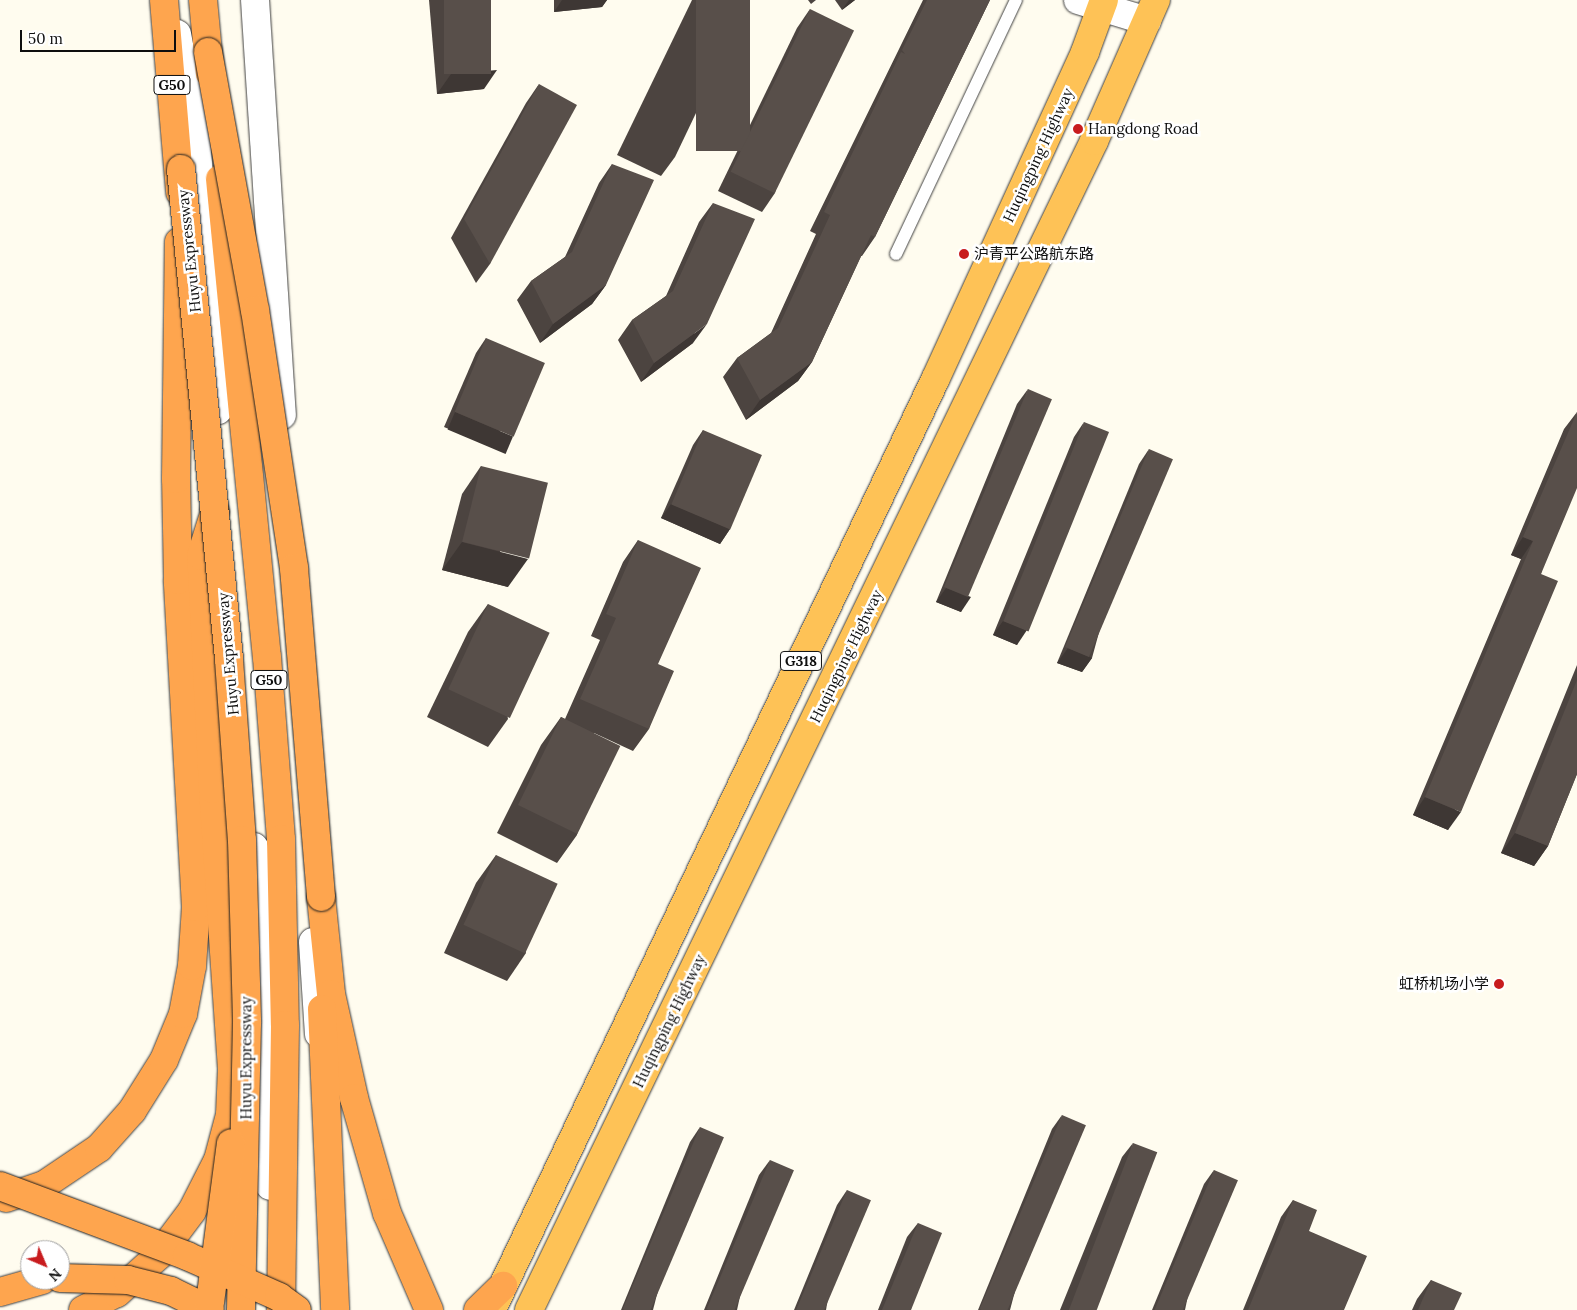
<!DOCTYPE html>
<meta charset="utf-8">
<style>
body{margin:0}
#map{position:relative;width:1577px;height:1310px;overflow:hidden;background:#fffcef;font-family:Lora,"Noto Sans SC",serif}
div>[style]{position:absolute}
.roads{filter:drop-shadow(0 0 1px #414141) drop-shadow(0 0 1px #414141)}
.service>*{height:12px;margin:-6px;padding:0 6px;transform-origin:6px;border-radius:6px;background:#fff}
.tertiary>*{height:28px;margin:-14px;padding:0 14px;transform-origin:14px;border-radius:14px;background:#fff}
.trunk>*{height:28px;margin:-14px;padding:0 14px;transform-origin:14px;border-radius:14px;background:#fec256}
.motorway>*{height:28px;margin:-14px;padding:0 14px;transform-origin:14px;border-radius:14px;background:#fea54e}
.bridges{filter:drop-shadow(0 0 1px #1f1f1f) drop-shadow(0 0 1px #1f1f1f)}
.motorway-bridge>*{height:28px;margin:-14px;padding:0 14px;transform-origin:14px;border-radius:14px;background:#fea54e}
.wall>*{inset:0;background:#4c4440}
.shaded-wall>*{inset:0;background:#3e3734;transform-origin:0 0}
.building>*{inset:0;background:#584f4a;transform-origin:0 0}
.dots>*{width:14px;height:14px;translate:-50% -50%;box-sizing:border-box;border:2px solid #fff;border-radius:50%}
span{translate:-50% -50%;white-space:nowrap;text-align:center;line-height:1.15;-webkit-text-stroke:5px #fff;paint-order:stroke}
.shield-label span{padding:1px 4px;background:#fff;border:1px solid;border-radius:4px;-webkit-text-stroke-width:0}
.shield-label{font-size:14px;color:#0e0e0e;font-weight:700}
.poi-label{font-size:15px;color:#0e0e0e}
.left{translate:0 -50%;text-align:left}
.right{translate:-100% -50%;text-align:right}
.street-label{font-size:15px;color:#0e0e0e}
.north{position:absolute;left:20px;top:1240px;width:50px;height:50px;box-sizing:border-box;background:#fff;border:1px solid #9f9f9f;border-radius:50%;rotate:135deg;font-size:14px;font-weight:700;line-height:20px;text-align:center;color:#0e0e0e}
.north::after{content:'';display:block;margin:auto;width:18px;height:22px;background:#c81c1e;clip-path:polygon(50% 0,100% 100%,50% 72%,0 100%)}
.scale{position:absolute;left:20px;top:30px;width:156px;height:22px;box-sizing:border-box;border:2px solid #0e0e0e;border-top:0;padding-left:6px;font-size:15px;line-height:18px;white-space:nowrap;color:#0e0e0e;-webkit-text-stroke:4px #fff;paint-order:stroke}
</style>
<div id="map">
<div class="roads">
<div class="service">
<i style="left:896px;top:254px;width:281px;rotate:-64.7deg"></i>
</div>
<div class="tertiary">
<i style="left:255px;top:0;width:416px;rotate:86.3deg"></i>
<i style="left:1078px;top:0;width:72px;rotate:16.9deg"></i>
<i style="left:177px;top:34px;width:105px;rotate:79.5deg"></i>
<i style="left:196px;top:137px;width:274px;rotate:85.4deg"></i>
<i style="left:254px;top:847px;width:97px;rotate:85.3deg"></i>
<i style="left:262px;top:944px;width:242px;rotate:88.1deg"></i>
<i style="left:313px;top:942px;width:92px;rotate:86.3deg"></i>
</div>
<div class="trunk">
<i style="left:493px;top:1307px;width:1027px;rotate:-64.51deg"></i>
<i style="left:935px;top:380px;width:361px;rotate:-65.4deg"></i>
<i style="left:1085px;top:52px;width:55px;rotate:-69.9deg"></i>
<i style="left:529px;top:1310px;width:1298px;rotate:-64.2deg"></i>
<i style="left:1094px;top:141px;width:154px;rotate:-66.3deg"></i>
</div>
<div class="motorway">
<i style="left:164px;top:0;width:193px;rotate:85.2deg"></i>
<i style="left:203px;top:0;width:74px;rotate:84.6deg"></i>
<i style="left:220px;top:179px;width:480px;rotate:84.4deg"></i>
<i style="left:267px;top:657px;width:183px;rotate:85.6deg"></i>
<i style="left:281px;top:839px;width:186px;rotate:88.8deg"></i>
<i style="left:285px;top:1025px;width:285px;rotate:90.8deg"></i>
<i style="left:321px;top:897px;width:98px;rotate:84.1deg"></i>
<i style="left:331px;top:994px;width:107px;rotate:77.5deg"></i>
<i style="left:354px;top:1098px;width:120px;rotate:74deg"></i>
<i style="left:387px;top:1213px;width:106px;rotate:66.6deg"></i>
<i style="left:322px;top:1009px;width:301px;rotate:87.5deg"></i>
<i style="left:6px;top:1198px;width:40px;rotate:-18.9deg"></i>
<i style="left:44px;top:1185px;width:66px;rotate:-33.9deg"></i>
<i style="left:99px;top:1148px;width:50px;rotate:-48.3deg"></i>
<i style="left:132px;top:1111px;width:60px;rotate:-57.9deg"></i>
<i style="left:164px;top:1060px;width:50px;rotate:-67.6deg"></i>
<i style="left:183px;top:1014px;width:49px;rotate:-79.4deg"></i>
<i style="left:192px;top:966px;width:59px;rotate:-86.1deg"></i>
<i style="left:196px;top:907px;width:327px;rotate:-93.2deg"></i>
<i style="left:178px;top:580px;width:101px;rotate:-91.1deg"></i>
<i style="left:176px;top:479px;width:237px;rotate:-89.3deg"></i>
<i style="left:0;top:1292px;width:44px;rotate:-15.9deg"></i>
<i style="left:83px;top:1310px;width:38px;rotate:-27deg"></i>
<i style="left:117px;top:1293px;width:57px;rotate:-42.1deg"></i>
<i style="left:159px;top:1255px;width:55px;rotate:-53.1deg"></i>
<i style="left:192px;top:1211px;width:57px;rotate:-63deg"></i>
<i style="left:218px;top:1160px;width:47px;rotate:-75.1deg"></i>
<i style="left:230px;top:1115px;width:46px;rotate:-87.5deg"></i>
<i style="left:232px;top:1069px;width:281px;rotate:-93.9deg"></i>
<i style="left:213px;top:789px;width:233px;rotate:-92.9deg"></i>
<i style="left:201px;top:556px;width:47px;rotate:-72.7deg"></i>
<i style="left:478px;top:1310px;width:35px;rotate:-44deg"></i>
</div>
</div>
<div class="bridges">
<div class="motorway-bridge">
<i style="left:208px;top:52px;width:262px;rotate:79.7deg"></i>
<i style="left:255px;top:310px;width:261px;rotate:81.4deg"></i>
<i style="left:294px;top:568px;width:330px;rotate:85.3deg"></i>
<i style="left:181px;top:169px;width:493px;rotate:84.4deg"></i>
<i style="left:229px;top:660px;width:180px;rotate:85.9deg"></i>
<i style="left:242px;top:840px;width:183px;rotate:88.4deg"></i>
<i style="left:247px;top:1023px;width:287px;rotate:91.2deg"></i>
<i style="left:0;top:1186px;width:200px;rotate:20.5deg"></i>
<i style="left:187px;top:1256px;width:101px;rotate:24deg"></i>
<i style="left:279px;top:1297px;width:22px;rotate:36deg"></i>
<i style="left:60px;top:1278px;width:68px;rotate:1.7deg"></i>
<i style="left:128px;top:1280px;width:44px;rotate:14.3deg"></i>
<i style="left:171px;top:1291px;width:43px;rotate:26deg"></i>
<i style="left:209px;top:1310px;width:168px;rotate:-82.5deg"></i>
</div>
</div>
<div class="wall">
<i style="clip-path:polygon(429px 0,491px 0,484px 89px,437px 94px)"></i>
<i style="clip-path:polygon(554px 0,607px 0,602px 7px,554px 12px)"></i>
<i style="clip-path:polygon(692px 0,750px 0,675px 157px,661px 176px,617px 155px)"></i>
<i style="clip-path:polygon(808px 0,816px 0,811px 4px)"></i>
<i style="clip-path:polygon(835px 0,855px 0,842px 10px)"></i>
<i style="clip-path:polygon(923px 0,990px 0,875px 237px,862px 256px,861px 256px,812px 362px,798px 381px,746px 420px,723px 377px,737px 358px,771px 333px,816px 234px,810px 231px)"></i>
<i style="clip-path:polygon(810px 9px,775px 193px,762px 212px,718px 191px,797px 28px)"></i>
<i style="clip-path:polygon(539px 84px,490px 264px,476px 283px,451px 238px,526px 103px)"></i>
<i style="clip-path:polygon(612px 164px,606px 285px,592px 304px,540px 343px,517px 300px,531px 281px,565px 257px,599px 183px)"></i>
<i style="clip-path:polygon(713px 203px,693px 343px,641px 382px,618px 340px,632px 320px,666px 296px,699px 222px)"></i>
<i style="clip-path:polygon(486px 338px,503px 452px,444px 427px,476px 353px)"></i>
<i style="clip-path:polygon(1028px 389px,961px 612px,936px 602px,1017px 404px)"></i>
<i style="clip-path:polygon(1577px 412px,1541px 574px,1448px 830px,1413px 815px,1521px 559px,1511px 555px,1564px 429px)"></i>
<i style="clip-path:polygon(1084px 422px,1017px 645px,993px 635px,1074px 437px)"></i>
<i style="clip-path:polygon(703px 430px,730px 529px,720px 544px,661px 518px,693px 445px)"></i>
<i style="clip-path:polygon(1149px 449px,1092px 658px,1082px 672px,1057px 663px,1139px 464px)"></i>
<i style="clip-path:polygon(481px 466px,508px 587px,442px 570px,462px 494px)"></i>
<i style="clip-path:polygon(638px 540px,658px 664px,649px 729px,633px 751px,594px 733px,577px 835px,557px 863px,497px 833px,541px 745px,561px 717px,565px 719px,600px 640px,591px 636px,623px 562px)"></i>
<i style="clip-path:polygon(488px 604px,508px 719px,488px 747px,427px 717px,468px 632px)"></i>
<i style="clip-path:polygon(1577px 665px,1577px 774px,1548px 846px,1534px 866px,1501px 853px)"></i>
<i style="clip-path:polygon(496px 855px,526px 953px,507px 981px,444px 953px,476px 883px)"></i>
<i style="clip-path:polygon(1062px 1115px,1010px 1310px,978px 1310px,1052px 1129px)"></i>
<i style="clip-path:polygon(700px 1127px,653px 1310px,621px 1310px,690px 1142px)"></i>
<i style="clip-path:polygon(1133px 1143px,1092px 1310px,1060px 1310px,1122px 1157px)"></i>
<i style="clip-path:polygon(770px 1160px,737px 1310px,704px 1310px,759px 1175px)"></i>
<i style="clip-path:polygon(1214px 1170px,1185px 1310px,1152px 1310px,1204px 1184px)"></i>
<i style="clip-path:polygon(847px 1190px,826px 1310px,794px 1310px,837px 1205px)"></i>
<i style="clip-path:polygon(1293px 1200px,1309px 1231px,1344px 1310px,1243px 1310px,1281px 1217px)"></i>
<i style="clip-path:polygon(918px 1223px,911px 1310px,878px 1310px,907px 1237px)"></i>
<i style="clip-path:polygon(1431px 1280px,1454px 1310px,1412px 1310px,1417px 1299px)"></i>
</div>
<div class="shaded-wall">
<i style="clip-path:polygon(562px 0,607px 0,602px 7px,554px 12px)"></i>
<i style="clip-path:polygon(849px 0,855px 0,842px 10px)"></i>
<i style="clip-path:polygon(497px 70px,484px 89px,437px 94px,451px 74px)"></i>
<i style="clip-path:polygon(606px 285px,592px 304px,540px 343px,553px 324px)"></i>
<i style="clip-path:polygon(707px 324px,693px 343px,641px 382px,654px 363px)"></i>
<i style="clip-path:polygon(812px 362px,798px 381px,746px 420px,760px 400px)"></i>
<i style="left:455px;top:412px;width:63px;height:19px;rotate:23deg"></i>
<i style="clip-path:polygon(671px 504px,730px 529px,720px 544px,661px 518px)"></i>
<i style="clip-path:polygon(1523px 537px,1533px 541px,1521px 559px,1511px 555px)"></i>
<i style="clip-path:polygon(462px 542px,528px 559px,508px 587px,442px 570px)"></i>
<i style="clip-path:polygon(946px 588px,971px 597px,961px 612px,936px 602px)"></i>
<i style="clip-path:polygon(1003px 621px,1027px 630px,1017px 645px,993px 635px)"></i>
<i style="clip-path:polygon(1068px 648px,1092px 658px,1082px 672px,1057px 663px)"></i>
<i style="clip-path:polygon(1425px 797px,1461px 812px,1448px 830px,1413px 815px)"></i>
<i style="clip-path:polygon(1515px 833px,1548px 846px,1534px 866px,1501px 853px)"></i>
</div>
<div class="building">
<i style="left:444px;top:0;width:47px;height:74px"></i>
<i style="left:696px;top:0;width:54px;height:151px"></i>
<i style="clip-path:polygon(927px 0,990px 0,875px 237px,871px 235px,812px 362px,760px 400px,737px 358px,778px 328px,830px 215px,824px 212px,901px 52px,905px 54px,902px 50px)"></i>
<i style="left:810px;top:9px;width:49px;height:181px;rotate:26deg"></i>
<i style="clip-path:polygon(539px 84px,577px 105px,490px 264px,464px 219px)"></i>
<i style="clip-path:polygon(612px 164px,654px 180px,606px 285px,553px 324px,531px 281px,572px 252px)"></i>
<i style="clip-path:polygon(713px 203px,755px 219px,707px 324px,654px 363px,632px 320px,673px 291px)"></i>
<i style="left:486px;top:338px;width:64px;height:80px;rotate:23deg"></i>
<i style="left:1028px;top:389px;width:26px;height:215px;rotate:23deg"></i>
<i style="clip-path:polygon(1577px 412px,1577px 488px,1541px 574px,1558px 581px,1461px 812px,1425px 797px,1533px 541px,1523px 537px)"></i>
<i style="left:1084px;top:422px;width:27px;height:215px;rotate:22deg"></i>
<i style="left:703px;top:430px;width:64px;height:81px;rotate:23deg"></i>
<i style="left:1149px;top:449px;width:26px;height:215px;rotate:23deg"></i>
<i style="left:481px;top:466px;width:69px;height:78px;rotate:14deg"></i>
<i style="clip-path:polygon(638px 540px,701px 568px,658px 664px,674px 671px,649px 729px,580px 699px,616px 618px,606px 614px)"></i>
<i style="left:488px;top:604px;width:68px;height:94px;rotate:25deg"></i>
<i style="clip-path:polygon(1577px 680px,1577px 774px,1548px 846px,1515px 833px)"></i>
<i style="left:561px;top:717px;width:66px;height:98px;rotate:26deg"></i>
<i style="left:496px;top:855px;width:68px;height:77px;rotate:25deg"></i>
<i style="left:1062px;top:1115px;width:26px;height:211px;rotate:23deg"></i>
<i style="left:700px;top:1127px;width:26px;height:198px;rotate:23deg"></i>
<i style="left:1133px;top:1143px;width:26px;height:181px;rotate:21deg"></i>
<i style="left:770px;top:1160px;width:26px;height:162px;rotate:23deg"></i>
<i style="left:1214px;top:1170px;width:26px;height:152px;rotate:23deg"></i>
<i style="left:847px;top:1190px;width:26px;height:130px;rotate:23deg"></i>
<i style="clip-path:polygon(1293px 1200px,1317px 1210px,1309px 1231px,1367px 1256px,1344px 1310px,1248px 1310px)"></i>
<i style="clip-path:polygon(918px 1223px,942px 1233px,911px 1310px,882px 1310px)"></i>
<i style="clip-path:polygon(1431px 1280px,1462px 1293px,1454px 1310px,1418px 1310px)"></i>
</div>
<div class="dots">
<i style="left:1078px;top:129px;background:#c81c1e"></i>
<i style="left:964px;top:254px;background:#c81c1e"></i>
<i style="left:1499px;top:984px;background:#c81c1e"></i>
</div>
<div class="shield-label">
<span style="left:172px;top:85px">G50</span>
<span style="left:801px;top:661px">G318</span>
<span style="left:269px;top:680px">G50</span>
</div>
<div class="poi-label">
<span class="left" style="left:1088px;top:129px">Hangdong Road</span>
<span class="left" style="left:974px;top:254px">沪青平公路航东路</span>
<span class="right" style="left:1489px;top:984px">虹桥机场小学</span>
</div>
<div class="street-label">
<span style="left:1038px;top:155px;rotate:-65deg">Huqingping Highway</span>
<span style="left:189px;top:251px;rotate:-96deg">Huyu Expressway</span>
<span style="left:228px;top:654px;rotate:-95deg">Huyu Expressway</span>
<span style="left:846px;top:656px;rotate:-64deg">Huqingping Highway</span>
<span style="left:669px;top:1021px;rotate:-64deg">Huqingping Highway</span>
<span style="left:246px;top:1058px;rotate:-90deg">Huyu Expressway</span>
</div>
<div class="north">N</div>
<div class="scale">50 m</div>
</div>
